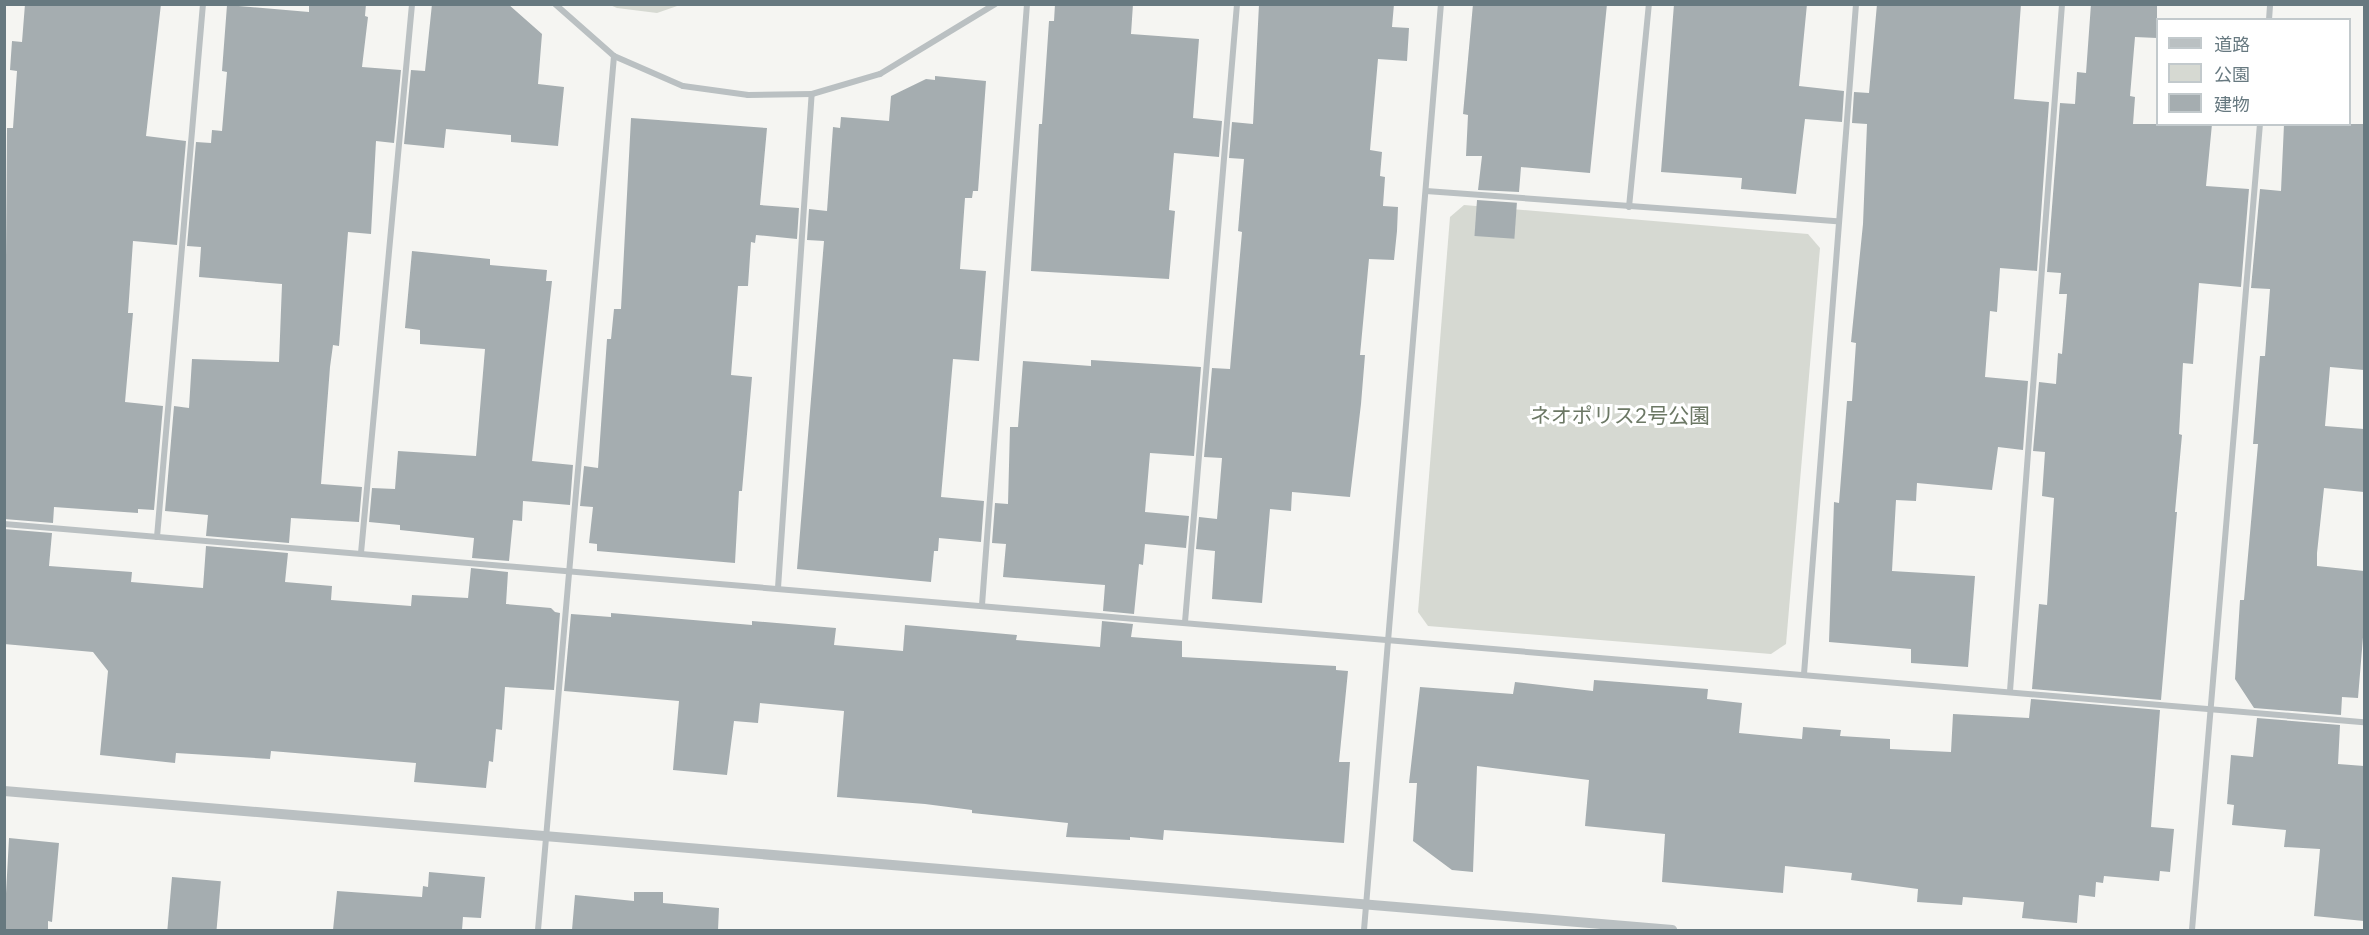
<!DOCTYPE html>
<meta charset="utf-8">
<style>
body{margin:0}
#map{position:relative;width:2369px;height:935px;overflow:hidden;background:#f5f5f2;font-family:"IBM Plex Sans","Noto Sans JP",sans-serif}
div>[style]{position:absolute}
.green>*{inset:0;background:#d6d9d2}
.building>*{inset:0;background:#a5adb0;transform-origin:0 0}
.minor>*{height:6px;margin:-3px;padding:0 3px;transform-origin:3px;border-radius:3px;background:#bac0c2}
.tertiary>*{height:10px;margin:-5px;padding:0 5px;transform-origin:5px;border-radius:5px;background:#bac0c2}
span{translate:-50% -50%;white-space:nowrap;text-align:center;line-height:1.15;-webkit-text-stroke:6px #fff;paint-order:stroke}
.park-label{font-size:21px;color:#6c7865}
.frame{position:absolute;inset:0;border:6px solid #677980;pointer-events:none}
.legend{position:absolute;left:2156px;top:18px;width:195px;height:108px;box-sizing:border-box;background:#fff;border:2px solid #c2c9cc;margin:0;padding:8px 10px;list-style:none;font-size:18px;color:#677980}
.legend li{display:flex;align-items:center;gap:12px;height:30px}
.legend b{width:30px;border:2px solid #c2c9cc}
</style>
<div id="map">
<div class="green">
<i style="clip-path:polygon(610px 5px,680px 5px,657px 13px,617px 8px)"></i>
<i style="clip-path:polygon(1464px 205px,1808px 234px,1820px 248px,1786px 644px,1771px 654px,1428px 626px,1418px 612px,1450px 217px)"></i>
</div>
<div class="building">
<i style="clip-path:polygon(25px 4px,161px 4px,146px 136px,186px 141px,177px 245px,133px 241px,128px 313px,133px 313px,125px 402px,163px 406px,154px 510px,138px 509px,138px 513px,54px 507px,53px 523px,4px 519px,7px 128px,13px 128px,17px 71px,10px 70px,12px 41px,22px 42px)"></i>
<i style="clip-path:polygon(309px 4px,366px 4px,365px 16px,368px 17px,362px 67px,401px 70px,394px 143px,376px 141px,371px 234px,348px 232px,339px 346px,333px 345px,330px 367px,321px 484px,362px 487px,359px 522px,291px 518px,289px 543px,206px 536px,208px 515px,165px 511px,174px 406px,189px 408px,192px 359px,279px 362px,282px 284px,199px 277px,201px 247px,187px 246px,196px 142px,211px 143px,212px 130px,222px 131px,227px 72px,222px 71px,227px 5px,309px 12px)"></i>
<i style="clip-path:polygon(432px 4px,508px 4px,542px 34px,538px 84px,564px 87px,558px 146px,511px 142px,511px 135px,446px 129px,444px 148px,404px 144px,411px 70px,425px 71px)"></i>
<i style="clip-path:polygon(1055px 4px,1133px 4px,1131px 34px,1199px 39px,1193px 118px,1222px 121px,1219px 157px,1174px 153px,1169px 210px,1175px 211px,1169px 279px,1031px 271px,1039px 124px,1042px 124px,1049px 21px,1054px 21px)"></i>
<i style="clip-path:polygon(1259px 4px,1394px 4px,1392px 27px,1409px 28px,1407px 61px,1378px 59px,1370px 150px,1382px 152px,1380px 176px,1385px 177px,1383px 206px,1398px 207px,1397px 231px,1394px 260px,1369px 259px,1360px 355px,1365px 355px,1361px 404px,1350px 497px,1292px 492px,1291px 511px,1270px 509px,1262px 603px,1212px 599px,1215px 551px,1196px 549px,1199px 517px,1217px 519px,1222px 458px,1204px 457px,1212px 368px,1230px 369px,1231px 357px,1242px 232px,1238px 231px,1244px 159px,1229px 158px,1232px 122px,1253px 124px)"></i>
<i style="clip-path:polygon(1473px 4px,1607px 4px,1590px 173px,1521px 167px,1519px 192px,1478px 190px,1482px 156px,1466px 156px,1468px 115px,1463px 114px)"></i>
<i style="clip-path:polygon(1674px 4px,1807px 4px,1799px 86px,1844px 91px,1842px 122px,1805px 119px,1796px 194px,1741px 189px,1742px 178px,1661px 172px)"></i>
<i style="clip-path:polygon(1877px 4px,2021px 4px,2014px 99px,2049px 102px,2037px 271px,2000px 268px,1997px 312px,1990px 311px,1985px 377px,2028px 381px,2023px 450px,1998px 447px,1992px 490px,1917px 483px,1916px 501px,1896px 500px,1892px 571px,1975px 576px,1968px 667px,1911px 663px,1911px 649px,1829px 642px,1834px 502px,1839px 503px,1847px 401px,1852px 401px,1856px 343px,1851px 342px,1863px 224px,1867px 124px,1852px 123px,1854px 92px,1869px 93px)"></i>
<i style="clip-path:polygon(2091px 4px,2157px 4px,2157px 38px,2135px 37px,2130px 96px,2135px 97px,2133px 124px,2212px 124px,2206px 186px,2249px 189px,2241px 287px,2199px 283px,2193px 364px,2183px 363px,2179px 434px,2182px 435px,2175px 512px,2177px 512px,2161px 700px,2032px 689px,2039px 604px,2047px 605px,2054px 498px,2042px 496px,2045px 452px,2033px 451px,2039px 382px,2056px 384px,2058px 353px,2062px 354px,2067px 294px,2059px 294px,2061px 273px,2047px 272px,2060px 103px,2075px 104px,2077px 72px,2086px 73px)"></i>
<i style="clip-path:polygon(935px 76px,986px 81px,978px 191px,973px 191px,972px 198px,965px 198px,960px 269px,986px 271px,979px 361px,953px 359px,941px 497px,984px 501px,981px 542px,939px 538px,938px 551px,934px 551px,931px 582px,797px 569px,824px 241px,807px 240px,809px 209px,827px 211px,833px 127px,840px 128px,841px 117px,889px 121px,891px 96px,926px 79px,935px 80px)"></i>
<i style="clip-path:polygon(631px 118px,767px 128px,760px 205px,799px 208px,797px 239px,756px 235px,755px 243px,751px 242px,748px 286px,738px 286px,731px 375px,752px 377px,742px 491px,739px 491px,735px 563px,597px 551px,597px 544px,589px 543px,593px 507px,580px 506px,584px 466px,598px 468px,607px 339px,611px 339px,614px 309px,621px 309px)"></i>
<i style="clip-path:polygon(2284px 124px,2364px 124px,2364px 370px,2330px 367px,2325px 426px,2364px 429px,2364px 492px,2324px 488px,2317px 553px,2317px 566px,2364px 571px,2364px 625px,2358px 698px,2342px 697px,2341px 715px,2254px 708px,2235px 679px,2240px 600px,2244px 600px,2258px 444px,2253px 444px,2260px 356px,2265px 356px,2270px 289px,2251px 288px,2260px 189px,2281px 191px)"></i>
<i style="left:1477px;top:200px;width:40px;height:36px;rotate:4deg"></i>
<i style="clip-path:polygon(412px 251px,490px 259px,490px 265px,547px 270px,546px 281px,552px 281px,532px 461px,573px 465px,570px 505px,523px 501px,522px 521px,513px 520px,509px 561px,472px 558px,474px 538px,400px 530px,400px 525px,369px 522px,372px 488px,395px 489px,398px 451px,476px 456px,485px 349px,420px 344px,420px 330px,405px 328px)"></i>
<i style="clip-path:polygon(1091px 360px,1201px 367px,1194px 456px,1150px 453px,1145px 512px,1189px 516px,1186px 548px,1145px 544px,1143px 565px,1139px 564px,1134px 614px,1103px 611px,1105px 585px,1003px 577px,1006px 544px,992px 543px,995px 503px,1008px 504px,1010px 427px,1018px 427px,1023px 361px,1091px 366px)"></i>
<i style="clip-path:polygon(4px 529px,52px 533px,49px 566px,132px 572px,131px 582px,203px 588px,206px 546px,288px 553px,285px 582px,332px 586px,331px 600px,411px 606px,412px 595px,468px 598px,471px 568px,508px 572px,506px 604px,551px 608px,555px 612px,560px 613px,554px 690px,505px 687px,502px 730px,496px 729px,493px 762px,489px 761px,486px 788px,414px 782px,416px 763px,271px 751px,270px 759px,176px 753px,175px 763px,100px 755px,108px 671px,93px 652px,4px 644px)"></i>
<i style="clip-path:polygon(611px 613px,752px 625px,752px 621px,836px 628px,834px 645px,903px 651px,905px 625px,1017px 635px,1016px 640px,1100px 647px,1102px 621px,1133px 624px,1131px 637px,1182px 641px,1182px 657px,1336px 666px,1336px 670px,1348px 671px,1339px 762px,1350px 762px,1344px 843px,1164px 830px,1163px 840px,1130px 837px,1130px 840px,1066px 837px,1068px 823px,972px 813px,972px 810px,925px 804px,837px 797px,844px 711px,760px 703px,758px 723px,734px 721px,727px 775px,673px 770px,679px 701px,564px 691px,571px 614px,611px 617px)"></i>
<i style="clip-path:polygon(1594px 680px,1708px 689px,1707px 699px,1742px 703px,1739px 733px,1802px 739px,1803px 727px,1841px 730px,1840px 736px,1890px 739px,1890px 749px,1951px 752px,1953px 714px,2029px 718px,2031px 699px,2160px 710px,2151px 827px,2174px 829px,2170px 872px,2160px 871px,2159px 881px,2104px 876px,2103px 883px,2096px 882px,2095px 897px,2079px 895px,2077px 923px,2022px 918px,2024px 902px,1963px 897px,1962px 905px,1917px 902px,1918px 889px,1851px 880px,1852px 873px,1785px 866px,1783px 893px,1662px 882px,1665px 834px,1585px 826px,1589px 780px,1477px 766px,1473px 872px,1452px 870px,1413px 841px,1417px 783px,1409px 783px,1420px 687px,1513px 694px,1515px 682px,1593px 691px)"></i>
<i style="clip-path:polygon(2257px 718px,2340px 725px,2338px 764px,2364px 766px,2364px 921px,2314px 916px,2320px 849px,2284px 847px,2286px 830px,2232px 825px,2234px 805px,2227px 804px,2231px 755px,2253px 757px)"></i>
<i style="clip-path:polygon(9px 838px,59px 843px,52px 922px,48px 921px,48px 930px,4px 930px)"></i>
<i style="clip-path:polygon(429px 872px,485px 877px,481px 918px,463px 917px,462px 930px,333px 930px,337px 891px,422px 897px,423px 886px,428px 887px)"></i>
<i style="left:172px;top:877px;width:49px;height:53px;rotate:5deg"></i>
<i style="clip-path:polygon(634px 892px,663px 892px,663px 903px,719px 908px,718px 930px,572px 930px,575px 895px,634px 901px)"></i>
</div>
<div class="minor">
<i style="left:555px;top:4px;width:79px;rotate:41.4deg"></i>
<i style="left:614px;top:56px;width:75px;rotate:23.5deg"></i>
<i style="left:683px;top:86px;width:66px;rotate:7.9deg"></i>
<i style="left:748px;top:95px;width:64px;rotate:-0.9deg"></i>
<i style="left:812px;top:94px;width:71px;rotate:-16.4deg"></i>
<i style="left:880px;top:74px;width:135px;rotate:-31.3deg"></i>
<i style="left:2269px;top:20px;width:16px;rotate:-86deg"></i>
<i style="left:1426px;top:191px;width:412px;rotate:4.2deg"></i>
<i style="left:1629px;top:207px;width:204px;rotate:-84.4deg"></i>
<i style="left:4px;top:524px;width:2368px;rotate:4.8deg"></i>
<i style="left:157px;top:537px;width:535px;rotate:-85.07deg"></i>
<i style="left:361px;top:553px;width:551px;rotate:-84.69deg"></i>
<i style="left:778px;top:588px;width:495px;rotate:-86.1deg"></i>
<i style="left:982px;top:605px;width:603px;rotate:-85.72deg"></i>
<i style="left:1185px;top:622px;width:620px;rotate:-85.19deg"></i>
<i style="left:1804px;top:674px;width:672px;rotate:-85.56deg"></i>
<i style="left:2010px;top:691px;width:689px;rotate:-85.67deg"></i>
<i style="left:538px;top:930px;width:877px;rotate:-85.03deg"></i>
<i style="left:1364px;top:930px;width:929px;rotate:-85.25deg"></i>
<i style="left:2192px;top:930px;width:809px;rotate:-85.18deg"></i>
</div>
<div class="tertiary">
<i style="left:4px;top:791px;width:1674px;rotate:4.76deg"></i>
</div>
<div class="park-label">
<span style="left:1620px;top:415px">ネオポリス2号公園</span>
</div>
<div class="frame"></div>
<ul class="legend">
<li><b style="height:8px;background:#bac0c2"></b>道路</li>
<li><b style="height:16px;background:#d6d9d2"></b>公園</li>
<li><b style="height:16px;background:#a5adb0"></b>建物</li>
</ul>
</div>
